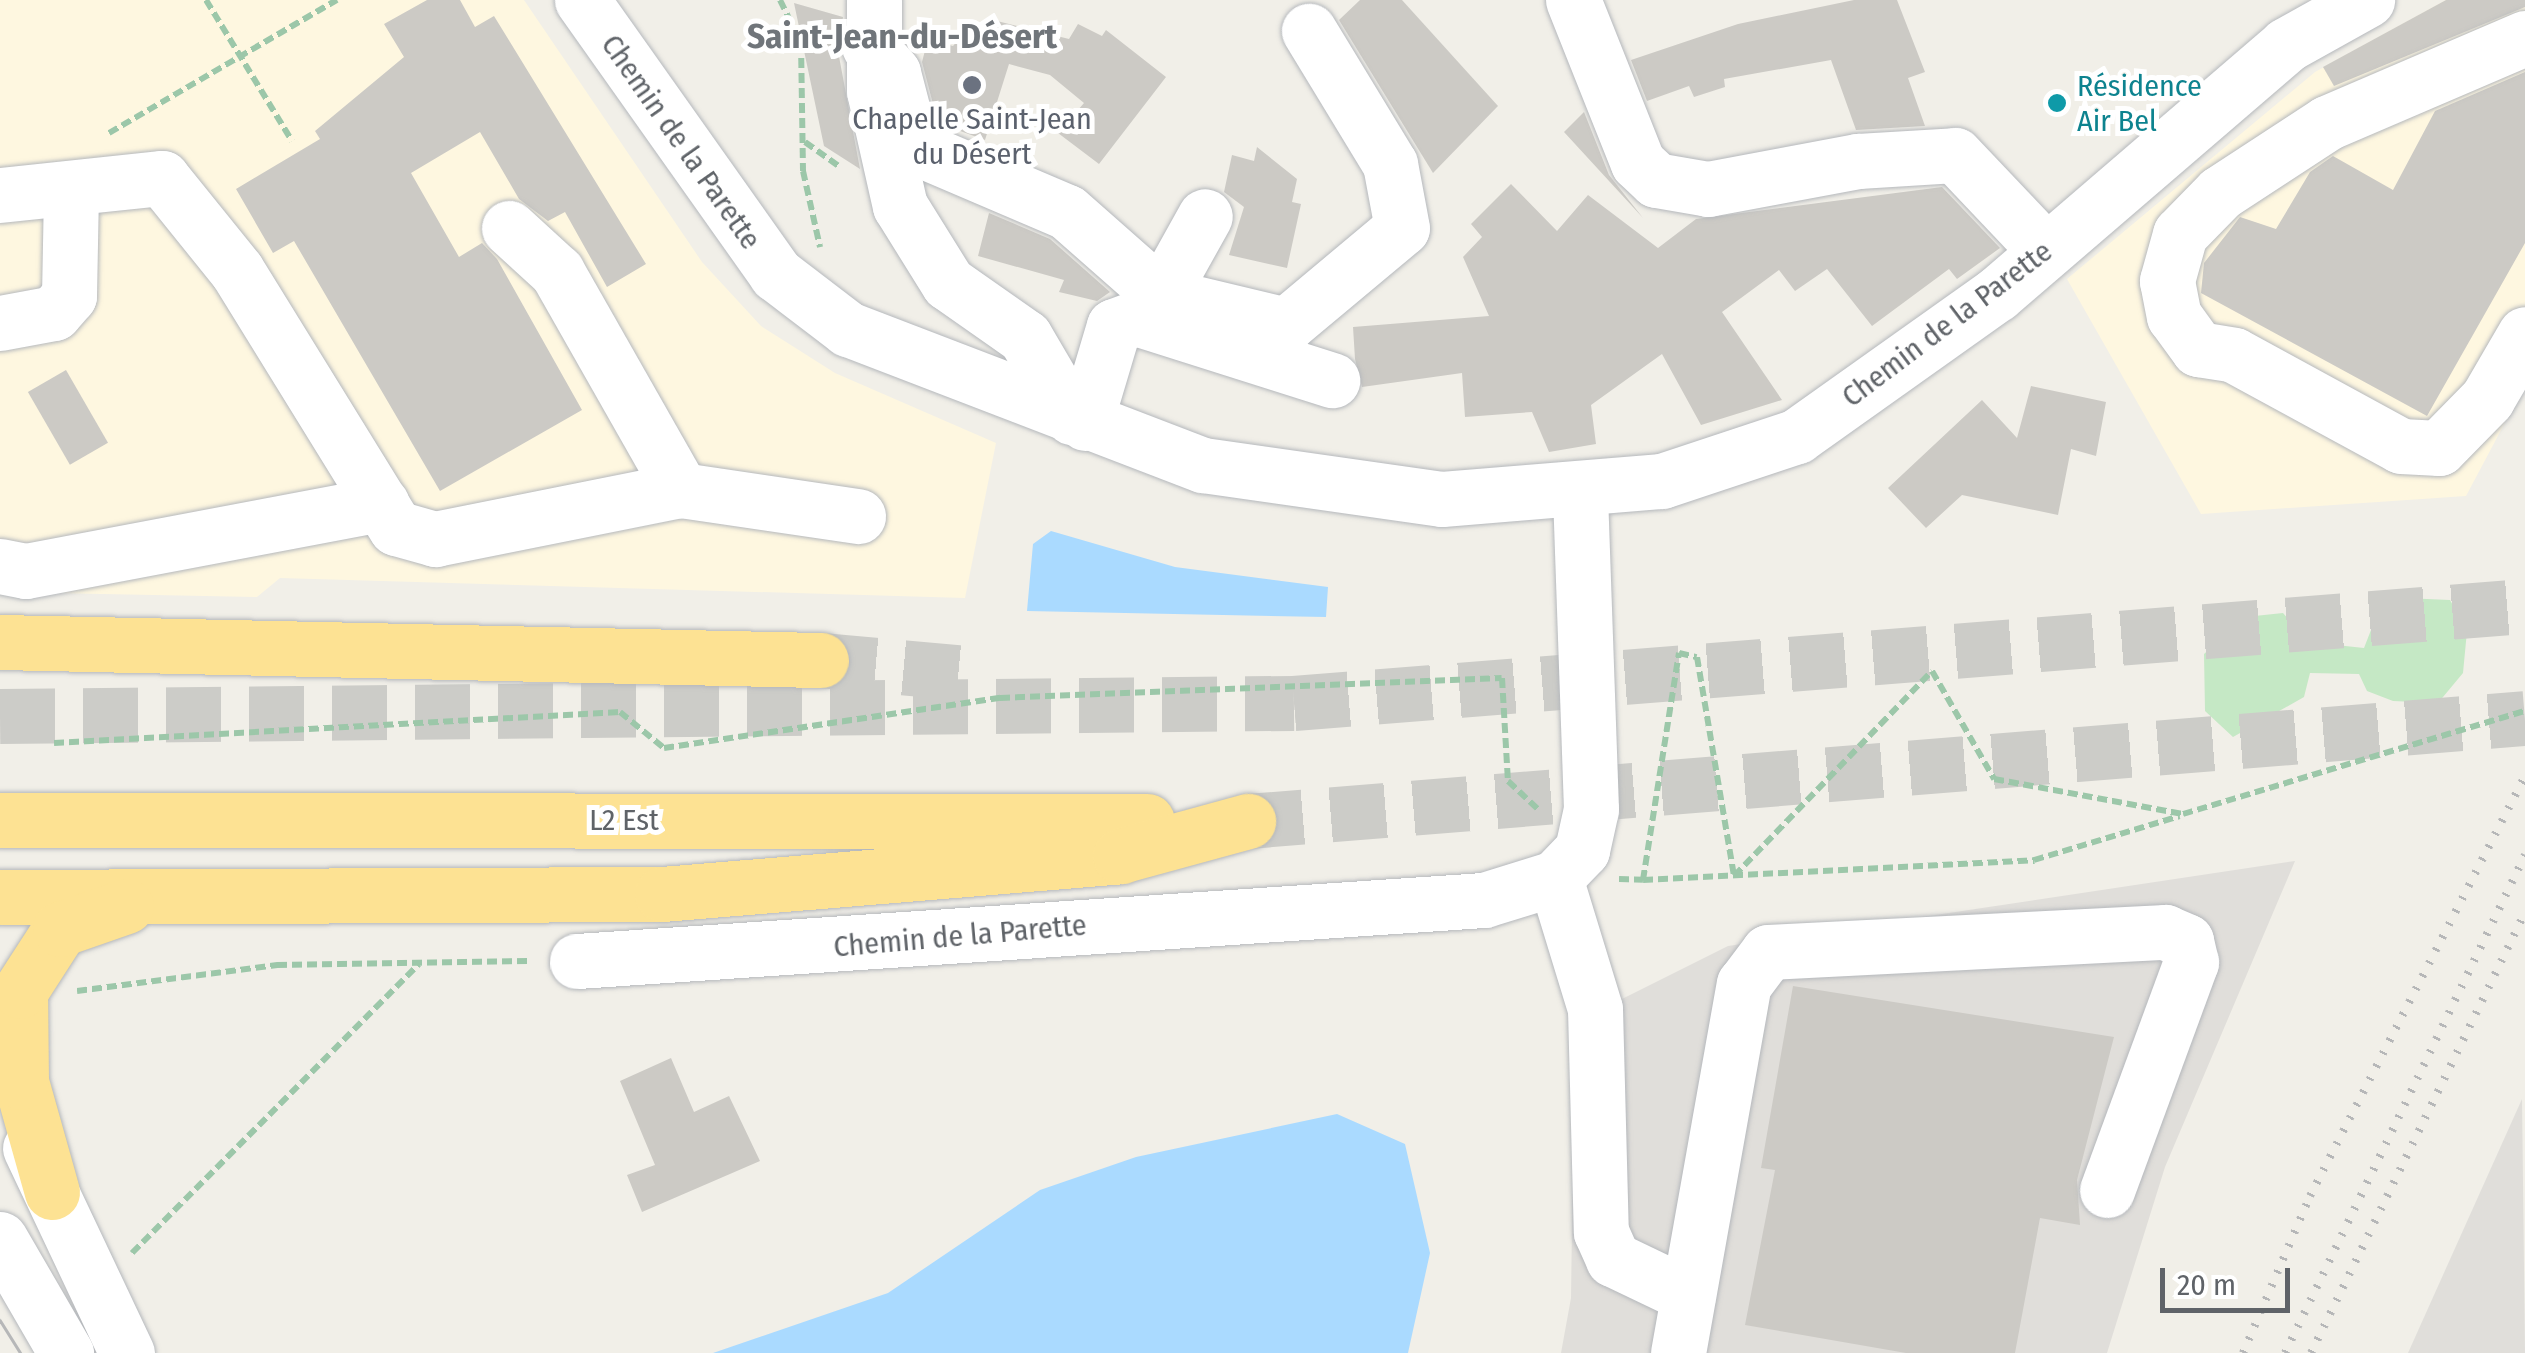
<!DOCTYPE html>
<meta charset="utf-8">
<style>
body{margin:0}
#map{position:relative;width:2525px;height:1353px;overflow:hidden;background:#f1efe8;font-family:"Fira Sans Condensed",sans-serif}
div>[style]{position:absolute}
.commercial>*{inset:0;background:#fef7e0}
.industrial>*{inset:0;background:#e0deda}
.green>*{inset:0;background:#c5e8c5}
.water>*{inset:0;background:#aadaff}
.building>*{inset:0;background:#cccac5;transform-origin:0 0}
.highway-tunnel>*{height:55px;margin-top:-27.5px;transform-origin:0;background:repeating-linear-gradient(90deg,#ccccc8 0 55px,transparent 0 83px)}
.path>*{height:6px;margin-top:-3px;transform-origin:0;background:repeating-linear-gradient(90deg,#9cc7a9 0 10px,transparent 0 15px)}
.roads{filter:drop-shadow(0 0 2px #b5b8bc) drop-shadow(0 0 2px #b5b8bc)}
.minor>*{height:55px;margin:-27.5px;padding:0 27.5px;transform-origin:27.5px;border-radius:27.5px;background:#fff}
.highway>*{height:55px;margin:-27.5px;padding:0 27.5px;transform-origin:27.5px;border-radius:27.5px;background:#fde293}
.tram>*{height:2.5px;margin:-1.25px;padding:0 1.25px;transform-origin:1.25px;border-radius:1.25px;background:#b6b7b8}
.rail>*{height:8px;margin-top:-4px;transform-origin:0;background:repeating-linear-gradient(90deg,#b6b7b8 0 2.5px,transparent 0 14.5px)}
.dots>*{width:28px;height:28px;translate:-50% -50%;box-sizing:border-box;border:5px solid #fff;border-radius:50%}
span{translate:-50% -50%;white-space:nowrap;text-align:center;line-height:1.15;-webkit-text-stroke:10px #fff;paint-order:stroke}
.culture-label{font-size:30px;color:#0d838f}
.left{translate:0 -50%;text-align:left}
.worship-label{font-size:30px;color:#5b616d}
.street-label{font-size:30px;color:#5f6368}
.quarter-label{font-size:35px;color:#70757a;font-weight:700}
.scale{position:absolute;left:2160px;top:1268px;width:130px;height:45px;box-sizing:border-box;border:5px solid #5f6368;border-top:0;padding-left:12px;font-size:30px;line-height:35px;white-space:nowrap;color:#5f6368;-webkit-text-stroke:8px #fff;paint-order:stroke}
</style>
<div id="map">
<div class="commercial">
<i style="clip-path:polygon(0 0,524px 0,702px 262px,761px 326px,835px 373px,996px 443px,965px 598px,280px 578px,257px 597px,0 592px)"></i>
<i style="clip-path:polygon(2446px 0,2525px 0,2525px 385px,2466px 496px,2201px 514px,2067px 279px,2315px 72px)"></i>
</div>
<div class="industrial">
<i style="clip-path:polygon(2295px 861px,2165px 1167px,2107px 1353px,1561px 1353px,1571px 1298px,1575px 1011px,1610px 1005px,1728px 946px)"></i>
<i style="clip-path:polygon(2522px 1099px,2525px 1353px,2408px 1353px)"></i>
</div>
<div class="green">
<i style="clip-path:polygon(2404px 598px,2450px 600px,2467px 631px,2463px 673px,2438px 703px,2393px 701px,2367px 691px,2359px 674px,2310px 673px,2304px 697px,2233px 737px,2205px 711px,2204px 654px,2245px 617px,2283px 613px,2308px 642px,2364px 648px,2378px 612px)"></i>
</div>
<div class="water">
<i style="clip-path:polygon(1051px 531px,1175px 567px,1328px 587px,1326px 617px,1027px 611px,1033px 544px)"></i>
<i style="clip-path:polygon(1337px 1114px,1405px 1144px,1430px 1253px,1408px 1353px,713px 1353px,888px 1293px,1040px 1190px,1136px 1157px)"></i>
</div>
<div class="building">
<i style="clip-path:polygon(427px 0,460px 0,475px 27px,494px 16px,646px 264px,607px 287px,565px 212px,548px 221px,519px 199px,480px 132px,411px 173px,459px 257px,482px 243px,497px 259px,582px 410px,440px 491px,294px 241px,273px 253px,236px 189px,320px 139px,315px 131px,404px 57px,384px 24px)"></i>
<i style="clip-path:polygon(1360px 0,1402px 0,1498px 106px,1433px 173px,1339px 20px)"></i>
<i style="clip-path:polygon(1854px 0,1897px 0,1925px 72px,1908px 78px,1925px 126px,1856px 130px,1831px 60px,1724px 79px,1725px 87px,1694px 97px,1689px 86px,1647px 101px,1631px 60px,1738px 24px)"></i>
<i style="clip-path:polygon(2446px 0,2525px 0,2525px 7px,2334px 86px,2323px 67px)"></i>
<i style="clip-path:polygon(794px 3px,843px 17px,838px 51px,860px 169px,824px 146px)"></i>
<i style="clip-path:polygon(997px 21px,1069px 39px,1078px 24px,1102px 36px,1106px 30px,1166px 77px,1099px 164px,1058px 133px,1084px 103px,1050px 75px,1009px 64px,985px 140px,938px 123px,922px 62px,928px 39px,953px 46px,968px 29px,993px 35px)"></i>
<i style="clip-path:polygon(2525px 72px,2525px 243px,2427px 416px,2201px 293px,2204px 263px,2240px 217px,2276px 229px,2310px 172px,2333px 156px,2393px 190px,2435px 111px)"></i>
<i style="clip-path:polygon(1584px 112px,1609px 175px,1643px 218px,1564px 132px)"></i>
<i style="clip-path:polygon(1257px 147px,1297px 179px,1292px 202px,1301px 204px,1287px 268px,1229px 255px,1244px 207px,1224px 192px,1232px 155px,1254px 161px)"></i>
<i style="clip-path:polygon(1511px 184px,1557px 231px,1588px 195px,1658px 248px,1696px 219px,1942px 187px,2000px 248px,1957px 279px,1949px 269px,1872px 326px,1827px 269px,1795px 291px,1779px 270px,1722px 312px,1782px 400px,1701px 425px,1662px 354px,1591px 405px,1596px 444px,1549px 452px,1532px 412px,1465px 417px,1462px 373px,1362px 387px,1355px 359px,1353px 327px,1489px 316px,1463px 257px,1482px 237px,1471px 224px)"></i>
<i style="clip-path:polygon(989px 213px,1050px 239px,1110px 292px,1097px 301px,1059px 292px,1064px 280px,978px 256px)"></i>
<i style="left:66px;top:370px;width:84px;height:44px;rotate:60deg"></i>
<i style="clip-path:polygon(2031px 386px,2106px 402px,2096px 456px,2071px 449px,2058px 515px,1962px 495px,1926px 528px,1888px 488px,1982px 400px,2017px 438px)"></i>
<i style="clip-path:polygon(1793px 986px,2114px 1037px,2077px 1180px,2080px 1225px,2040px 1218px,2015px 1353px,1906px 1353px,1745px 1325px,1775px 1170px,1761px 1168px)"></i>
<i style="clip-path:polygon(671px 1058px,694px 1112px,729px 1096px,760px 1161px,642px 1212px,627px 1175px,655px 1165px,620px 1081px)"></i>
</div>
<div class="highway-tunnel">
<i style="left:821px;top:660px;width:157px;rotate:5.1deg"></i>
<i style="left:0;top:716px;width:1294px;rotate:-0.58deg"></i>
<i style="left:1294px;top:703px;width:1235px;rotate:-4.51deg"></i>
<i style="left:1248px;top:821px;width:1281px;rotate:-4.61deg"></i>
</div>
<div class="path">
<i style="left:206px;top:0;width:165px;rotate:58.6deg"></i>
<i style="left:780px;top:0;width:48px;rotate:64deg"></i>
<i style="left:801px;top:43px;width:128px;rotate:89.1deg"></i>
<i style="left:803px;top:171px;width:78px;rotate:77.4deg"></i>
<i style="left:109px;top:133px;width:264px;rotate:-30.3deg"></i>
<i style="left:805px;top:142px;width:43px;rotate:35.5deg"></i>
<i style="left:54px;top:743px;width:567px;rotate:-3.13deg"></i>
<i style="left:620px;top:712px;width:57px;rotate:39.3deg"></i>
<i style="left:664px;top:748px;width:340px;rotate:-8.5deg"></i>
<i style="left:1000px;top:698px;width:502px;rotate:-2.28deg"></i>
<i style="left:1502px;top:678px;width:103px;rotate:86.7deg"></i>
<i style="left:1508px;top:781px;width:44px;rotate:43.2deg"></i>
<i style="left:1619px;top:879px;width:24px;rotate:2deg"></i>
<i style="left:1643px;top:880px;width:230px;rotate:-81deg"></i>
<i style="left:1679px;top:653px;width:18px;rotate:13deg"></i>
<i style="left:1697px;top:657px;width:222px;rotate:80.4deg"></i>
<i style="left:1734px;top:876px;width:285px;rotate:-46deg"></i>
<i style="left:1932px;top:671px;width:125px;rotate:60.1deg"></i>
<i style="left:1994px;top:779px;width:192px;rotate:10.5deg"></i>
<i style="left:2183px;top:814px;width:357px;rotate:-16.8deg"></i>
<i style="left:1643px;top:880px;width:392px;rotate:-2.9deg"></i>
<i style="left:2034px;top:860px;width:152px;rotate:-16.8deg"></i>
<i style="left:77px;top:991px;width:202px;rotate:-7.4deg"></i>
<i style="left:277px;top:965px;width:251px;rotate:-0.9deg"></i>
<i style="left:132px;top:1253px;width:407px;rotate:-45.2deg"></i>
</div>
<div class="roads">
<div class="minor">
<i style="left:582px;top:0;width:336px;rotate:54.7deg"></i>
<i style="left:776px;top:274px;width:91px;rotate:37.4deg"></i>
<i style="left:848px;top:329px;width:380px;rotate:21deg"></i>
<i style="left:1203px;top:465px;width:241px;rotate:8.1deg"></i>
<i style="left:1442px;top:499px;width:221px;rotate:-4.7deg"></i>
<i style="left:1662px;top:481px;width:142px;rotate:-18.4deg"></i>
<i style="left:1797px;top:436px;width:245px;rotate:-35.4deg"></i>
<i style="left:1997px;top:294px;width:381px;rotate:-40.7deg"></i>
<i style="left:2286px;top:45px;width:93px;rotate:-29.1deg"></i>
<i style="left:874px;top:0;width:91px;rotate:90deg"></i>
<i style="left:874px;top:91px;width:118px;rotate:77.3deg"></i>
<i style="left:900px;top:206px;width:91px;rotate:58.1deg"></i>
<i style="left:948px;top:283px;width:94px;rotate:35deg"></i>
<i style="left:1025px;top:337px;width:93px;rotate:59.6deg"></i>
<i style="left:1573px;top:0;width:175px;rotate:68.3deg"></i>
<i style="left:1638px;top:163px;width:25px;rotate:43deg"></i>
<i style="left:1656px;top:180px;width:53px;rotate:9.8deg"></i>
<i style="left:1708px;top:189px;width:153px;rotate:-10.6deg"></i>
<i style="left:1858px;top:161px;width:97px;rotate:-3.5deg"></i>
<i style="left:1955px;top:155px;width:132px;rotate:46.5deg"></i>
<i style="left:2525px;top:38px;width:215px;rotate:156.8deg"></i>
<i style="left:2327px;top:123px;width:128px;rotate:146.8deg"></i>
<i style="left:2220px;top:193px;width:57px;rotate:134.3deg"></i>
<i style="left:2180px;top:234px;width:49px;rotate:105.5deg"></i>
<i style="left:2167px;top:281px;width:36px;rotate:79deg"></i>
<i style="left:2174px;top:316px;width:41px;rotate:54deg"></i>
<i style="left:2198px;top:349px;width:36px;rotate:9deg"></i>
<i style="left:2234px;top:355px;width:190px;rotate:28.6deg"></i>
<i style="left:2401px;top:446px;width:38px;rotate:3deg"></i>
<i style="left:2439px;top:448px;width:69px;rotate:-45.6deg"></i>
<i style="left:2487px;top:399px;width:75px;rotate:-59.7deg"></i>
<i style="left:869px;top:46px;width:36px;rotate:48deg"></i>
<i style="left:893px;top:73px;width:75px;rotate:75.4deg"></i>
<i style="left:912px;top:146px;width:168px;rotate:23.1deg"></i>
<i style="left:1067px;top:212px;width:125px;rotate:41.4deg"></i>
<i style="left:1161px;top:295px;width:129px;rotate:13.5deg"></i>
<i style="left:1286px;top:325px;width:151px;rotate:-39.9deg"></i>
<i style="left:1402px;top:228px;width:65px;rotate:-100.6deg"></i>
<i style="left:1390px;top:164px;width:156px;rotate:-121.3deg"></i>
<i style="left:0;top:195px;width:163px;rotate:-6deg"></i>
<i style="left:162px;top:178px;width:119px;rotate:51.1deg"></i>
<i style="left:237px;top:271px;width:302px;rotate:58.3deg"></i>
<i style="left:396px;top:528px;width:41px;rotate:15.8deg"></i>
<i style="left:435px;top:539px;width:251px;rotate:-11.3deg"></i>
<i style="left:681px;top:490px;width:179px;rotate:8.4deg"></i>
<i style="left:509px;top:228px;width:65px;rotate:42.5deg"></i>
<i style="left:557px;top:272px;width:251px;rotate:60.4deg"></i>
<i style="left:1161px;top:295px;width:90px;rotate:-60.9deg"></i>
<i style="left:0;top:323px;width:55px;rotate:-10.5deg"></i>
<i style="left:54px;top:313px;width:23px;rotate:-49deg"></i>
<i style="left:69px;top:296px;width:107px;rotate:-88.9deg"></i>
<i style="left:1085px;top:423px;width:101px;rotate:-73.4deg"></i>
<i style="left:1114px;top:326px;width:23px;rotate:-20deg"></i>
<i style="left:1136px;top:318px;width:206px;rotate:17.6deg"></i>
<i style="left:0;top:566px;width:26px;rotate:11deg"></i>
<i style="left:26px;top:571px;width:362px;rotate:-10.7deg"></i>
<i style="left:1555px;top:878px;width:137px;rotate:73deg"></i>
<i style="left:1595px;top:1009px;width:223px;rotate:88.5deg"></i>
<i style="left:1601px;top:1232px;width:30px;rotate:66deg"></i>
<i style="left:1613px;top:1259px;width:83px;rotate:25.6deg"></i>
<i style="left:577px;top:961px;width:909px;rotate:-3.85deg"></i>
<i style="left:1484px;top:900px;width:74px;rotate:-17.2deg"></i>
<i style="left:1555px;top:878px;width:39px;rotate:-46deg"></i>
<i style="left:1582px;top:850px;width:42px;rotate:-77.6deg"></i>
<i style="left:1591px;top:809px;width:316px;rotate:-92deg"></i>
<i style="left:30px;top:1148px;width:227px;rotate:64.7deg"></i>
<i style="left:0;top:1239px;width:132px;rotate:59.9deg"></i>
<i style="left:1678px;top:1353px;width:375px;rotate:-79.9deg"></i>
<i style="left:1744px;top:984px;width:40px;rotate:-53deg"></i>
<i style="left:1768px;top:952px;width:398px;rotate:-2.9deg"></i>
<i style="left:2165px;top:932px;width:23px;rotate:23deg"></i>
<i style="left:2186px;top:941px;width:22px;rotate:77deg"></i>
<i style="left:2191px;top:962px;width:243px;rotate:110.2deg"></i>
</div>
<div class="highway">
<i style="left:0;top:642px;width:821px;rotate:1.26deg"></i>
<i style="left:0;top:820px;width:1147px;rotate:0.05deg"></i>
<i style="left:0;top:897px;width:662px;rotate:-0.26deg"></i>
<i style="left:662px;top:894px;width:460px;rotate:-4.7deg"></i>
<i style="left:1120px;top:856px;width:133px;rotate:-15.3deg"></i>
<i style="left:52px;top:1192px;width:114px;rotate:-105.7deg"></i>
<i style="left:21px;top:1082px;width:91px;rotate:-90.6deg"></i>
<i style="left:20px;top:991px;width:74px;rotate:-57.2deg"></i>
<i style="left:60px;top:929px;width:70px;rotate:-19.2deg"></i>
</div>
</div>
<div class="tram">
<i style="left:0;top:1320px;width:39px;rotate:58deg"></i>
</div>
<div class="rail">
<i style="left:2243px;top:1353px;width:171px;rotate:-66.9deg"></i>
<i style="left:2310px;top:1196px;width:472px;rotate:-62.9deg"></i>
<i style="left:2285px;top:1353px;width:553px;rotate:-64.27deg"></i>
<i style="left:2311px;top:1353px;width:490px;rotate:-64.1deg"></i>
</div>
<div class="dots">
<i style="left:972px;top:85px;background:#6b7280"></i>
<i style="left:2057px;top:103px;background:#0f9aa8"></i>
</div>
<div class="culture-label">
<span class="left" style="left:2077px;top:103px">Résidence<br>Air Bel</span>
</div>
<div class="worship-label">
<span style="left:972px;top:136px">Chapelle Saint-Jean<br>du Désert</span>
</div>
<div class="street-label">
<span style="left:681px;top:142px;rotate:55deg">Chemin de la Parette</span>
<span style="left:1947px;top:324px;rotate:-37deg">Chemin de la Parette</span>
<span style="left:624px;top:820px">L2 Est</span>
<span style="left:960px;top:936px;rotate:-5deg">Chemin de la Parette</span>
</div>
<div class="quarter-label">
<span style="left:902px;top:36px">Saint-Jean-du-Désert</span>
</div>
<div class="scale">20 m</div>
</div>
